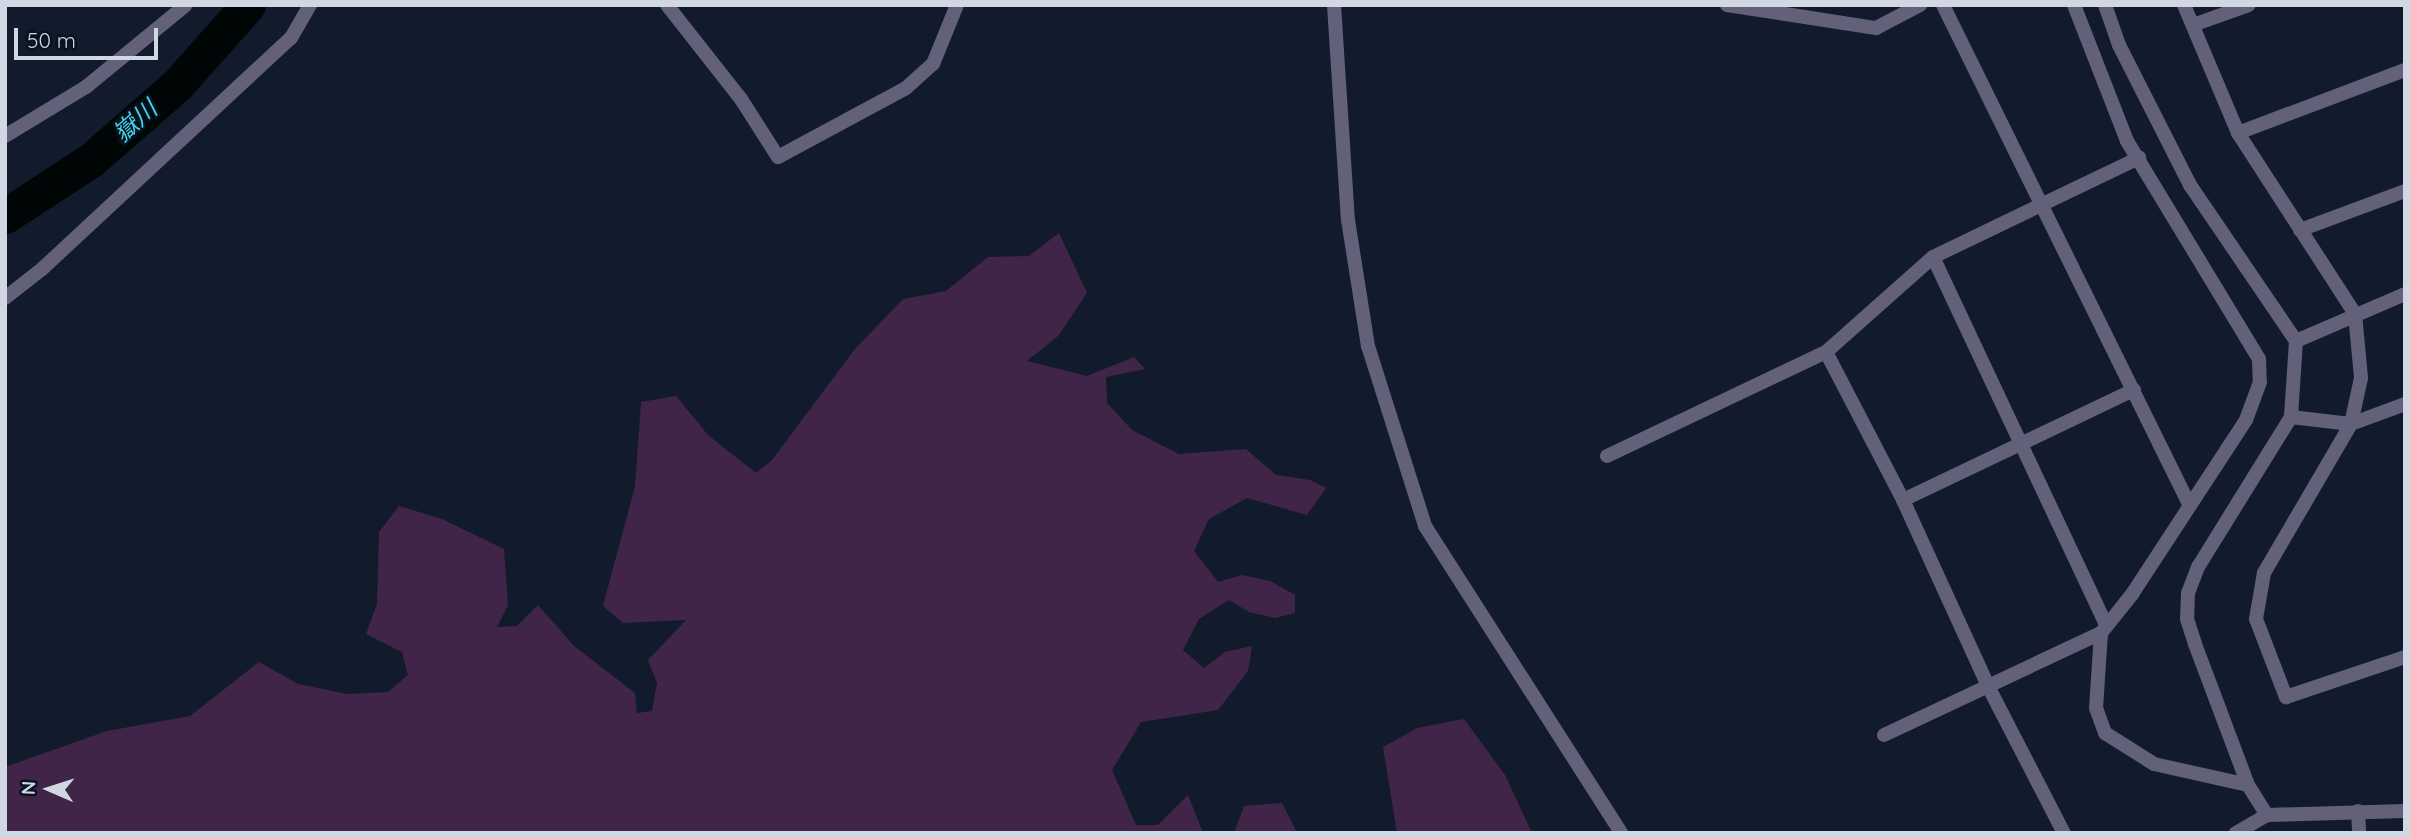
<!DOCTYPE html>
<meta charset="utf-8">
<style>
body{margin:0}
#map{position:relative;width:2410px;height:838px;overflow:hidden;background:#121b2b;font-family:Quicksand,"Noto Sans JP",sans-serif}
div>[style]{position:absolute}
.green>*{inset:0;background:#412549}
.river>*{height:35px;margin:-17.5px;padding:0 17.5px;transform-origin:17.5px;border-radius:17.5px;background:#000506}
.minor>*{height:14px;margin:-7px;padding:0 7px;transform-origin:7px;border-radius:7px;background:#63607a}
.tertiary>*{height:14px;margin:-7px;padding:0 7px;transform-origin:7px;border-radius:7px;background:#63607a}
span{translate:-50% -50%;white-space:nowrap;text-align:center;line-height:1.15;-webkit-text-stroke:5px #091221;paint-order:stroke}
.water-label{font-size:24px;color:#42d7e5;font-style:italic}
.frame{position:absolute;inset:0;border:7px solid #d1d8e3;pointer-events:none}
.north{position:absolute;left:14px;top:754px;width:70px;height:70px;-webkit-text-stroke:5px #091221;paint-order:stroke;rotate:273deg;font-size:19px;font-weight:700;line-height:28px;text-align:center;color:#d1d8e3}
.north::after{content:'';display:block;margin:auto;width:24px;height:32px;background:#d1d8e3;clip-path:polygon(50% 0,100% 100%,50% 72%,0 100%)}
.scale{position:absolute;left:14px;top:28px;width:144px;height:32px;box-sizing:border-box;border:4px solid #d1d8e3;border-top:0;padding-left:9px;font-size:21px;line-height:24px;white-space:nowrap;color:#d1d8e3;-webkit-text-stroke:5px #091221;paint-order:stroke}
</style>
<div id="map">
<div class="green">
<i style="clip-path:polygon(1059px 233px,1087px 293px,1058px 336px,1027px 361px,1087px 376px,1134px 357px,1145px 369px,1106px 377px,1107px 403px,1132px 430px,1179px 454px,1246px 449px,1276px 475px,1310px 480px,1326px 488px,1307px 515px,1247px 498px,1209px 519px,1194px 551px,1218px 582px,1242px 575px,1270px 581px,1295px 595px,1295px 613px,1275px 618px,1249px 612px,1229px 600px,1199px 619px,1183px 650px,1204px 668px,1225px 652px,1252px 646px,1248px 671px,1218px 710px,1141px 722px,1112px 770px,1136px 825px,1158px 825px,1188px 795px,1203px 833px,5px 833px,5px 767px,107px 731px,190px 716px,259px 662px,298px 684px,347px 694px,388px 692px,408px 675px,402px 652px,366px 634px,377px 604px,379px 532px,399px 506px,442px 519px,504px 549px,508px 605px,497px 627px,517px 626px,538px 605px,574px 646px,635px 693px,637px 713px,652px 711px,657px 683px,648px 660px,686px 620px,623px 623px,603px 606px,635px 486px,641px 402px,676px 396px,708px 435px,756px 473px,772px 460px,855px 349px,903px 299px,946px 291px,988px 257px,1029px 256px)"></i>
<i style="clip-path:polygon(1464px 719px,1505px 775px,1532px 833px,1397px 833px,1383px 747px,1417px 728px)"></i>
<i style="clip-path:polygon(1282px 803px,1297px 833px,1234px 833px,1244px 806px)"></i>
</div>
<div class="river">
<i style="left:5px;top:216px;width:103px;rotate:-33.1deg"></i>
<i style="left:91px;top:160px;width:114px;rotate:-41.1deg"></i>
<i style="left:177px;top:85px;width:107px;rotate:-48.4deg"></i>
</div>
<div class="minor">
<i style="left:667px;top:5px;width:120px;rotate:51.8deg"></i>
<i style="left:741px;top:99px;width:69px;rotate:57.5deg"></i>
<i style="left:778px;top:157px;width:145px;rotate:-28.3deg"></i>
<i style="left:906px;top:88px;width:36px;rotate:-42deg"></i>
<i style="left:933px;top:64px;width:64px;rotate:-67.9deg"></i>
<i style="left:1334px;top:5px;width:215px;rotate:86.3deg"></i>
<i style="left:1348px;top:220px;width:128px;rotate:81deg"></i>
<i style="left:1368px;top:346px;width:189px;rotate:72.4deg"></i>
<i style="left:1425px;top:526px;width:364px;rotate:57.4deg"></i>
<i style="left:1727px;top:5px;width:151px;rotate:8.8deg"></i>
<i style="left:1876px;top:28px;width:50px;rotate:-27.6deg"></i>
<i style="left:1943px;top:5px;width:554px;rotate:63.76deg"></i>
<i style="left:2074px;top:5px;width:146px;rotate:68.7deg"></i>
<i style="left:2127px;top:141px;width:255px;rotate:58.8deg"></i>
<i style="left:2259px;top:359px;width:23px;rotate:88deg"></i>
<i style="left:2260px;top:382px;width:40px;rotate:110.2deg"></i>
<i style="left:2246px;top:420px;width:207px;rotate:123.2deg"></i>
<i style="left:2133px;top:593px;width:51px;rotate:128.7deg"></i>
<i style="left:2101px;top:633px;width:75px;rotate:93.8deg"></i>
<i style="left:2096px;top:708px;width:27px;rotate:70deg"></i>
<i style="left:2105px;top:733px;width:58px;rotate:32.3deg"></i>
<i style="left:2154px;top:764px;width:96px;rotate:12.6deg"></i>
<i style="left:2105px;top:5px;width:42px;rotate:70.7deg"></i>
<i style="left:2119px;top:45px;width:157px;rotate:63.1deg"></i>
<i style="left:2190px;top:185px;width:189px;rotate:55.8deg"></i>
<i style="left:2296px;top:341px;width:76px;rotate:93.8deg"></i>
<i style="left:2291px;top:417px;width:176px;rotate:121.8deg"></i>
<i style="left:2198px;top:567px;width:28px;rotate:111deg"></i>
<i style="left:2188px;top:593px;width:26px;rotate:92deg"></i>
<i style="left:2187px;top:619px;width:26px;rotate:72deg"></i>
<i style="left:2195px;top:644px;width:151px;rotate:69.4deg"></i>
<i style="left:2248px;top:785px;width:36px;rotate:58deg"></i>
<i style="left:2267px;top:815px;width:36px;rotate:150deg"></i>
<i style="left:2184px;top:5px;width:139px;rotate:67.1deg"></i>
<i style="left:2238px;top:133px;width:216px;rotate:57.1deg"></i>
<i style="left:2355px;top:314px;width:64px;rotate:84.6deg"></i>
<i style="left:2361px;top:378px;width:47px;rotate:102.3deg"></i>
<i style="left:2351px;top:424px;width:173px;rotate:120.3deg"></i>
<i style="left:2264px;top:573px;width:47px;rotate:99.9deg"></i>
<i style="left:2256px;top:619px;width:84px;rotate:69deg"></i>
<i style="left:2286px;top:697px;width:126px;rotate:-18.6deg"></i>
<i style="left:2193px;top:25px;width:59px;rotate:-19.7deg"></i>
<i style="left:2238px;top:133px;width:178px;rotate:-20.7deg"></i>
<i style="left:5px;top:136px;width:95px;rotate:-31.2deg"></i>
<i style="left:86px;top:87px;width:129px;rotate:-39.4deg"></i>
<i style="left:2300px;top:230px;width:112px;rotate:-20.4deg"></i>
<i style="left:1933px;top:257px;width:407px;rotate:64.8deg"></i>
<i style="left:5px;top:298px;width:47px;rotate:-38.1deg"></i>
<i style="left:42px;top:269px;width:340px;rotate:-42.9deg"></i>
<i style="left:291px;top:38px;width:38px;rotate:-60deg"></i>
<i style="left:2296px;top:341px;width:119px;rotate:-23.3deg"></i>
<i style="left:1826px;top:352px;width:167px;rotate:62.5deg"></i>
<i style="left:1903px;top:500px;width:207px;rotate:65.4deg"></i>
<i style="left:1989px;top:688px;width:163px;rotate:62.7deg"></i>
<i style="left:2291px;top:417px;width:60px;rotate:6.7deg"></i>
<i style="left:2351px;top:424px;width:58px;rotate:-20.3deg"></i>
<i style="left:1607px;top:456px;width:242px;rotate:-25.4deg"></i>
<i style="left:1826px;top:352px;width:143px;rotate:-41.6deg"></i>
<i style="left:1933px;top:257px;width:229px;rotate:-25.7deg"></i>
<i style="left:1903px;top:500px;width:256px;rotate:-25.5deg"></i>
<i style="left:1884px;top:735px;width:240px;rotate:-25.2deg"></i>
<i style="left:2358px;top:811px;width:22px;rotate:87deg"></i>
</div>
<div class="tertiary">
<i style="left:2267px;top:815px;width:138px;rotate:-1.7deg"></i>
</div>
<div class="water-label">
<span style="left:135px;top:121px;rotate:-41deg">嶽川</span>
</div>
<div class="frame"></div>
<div class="north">N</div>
<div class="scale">50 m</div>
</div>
